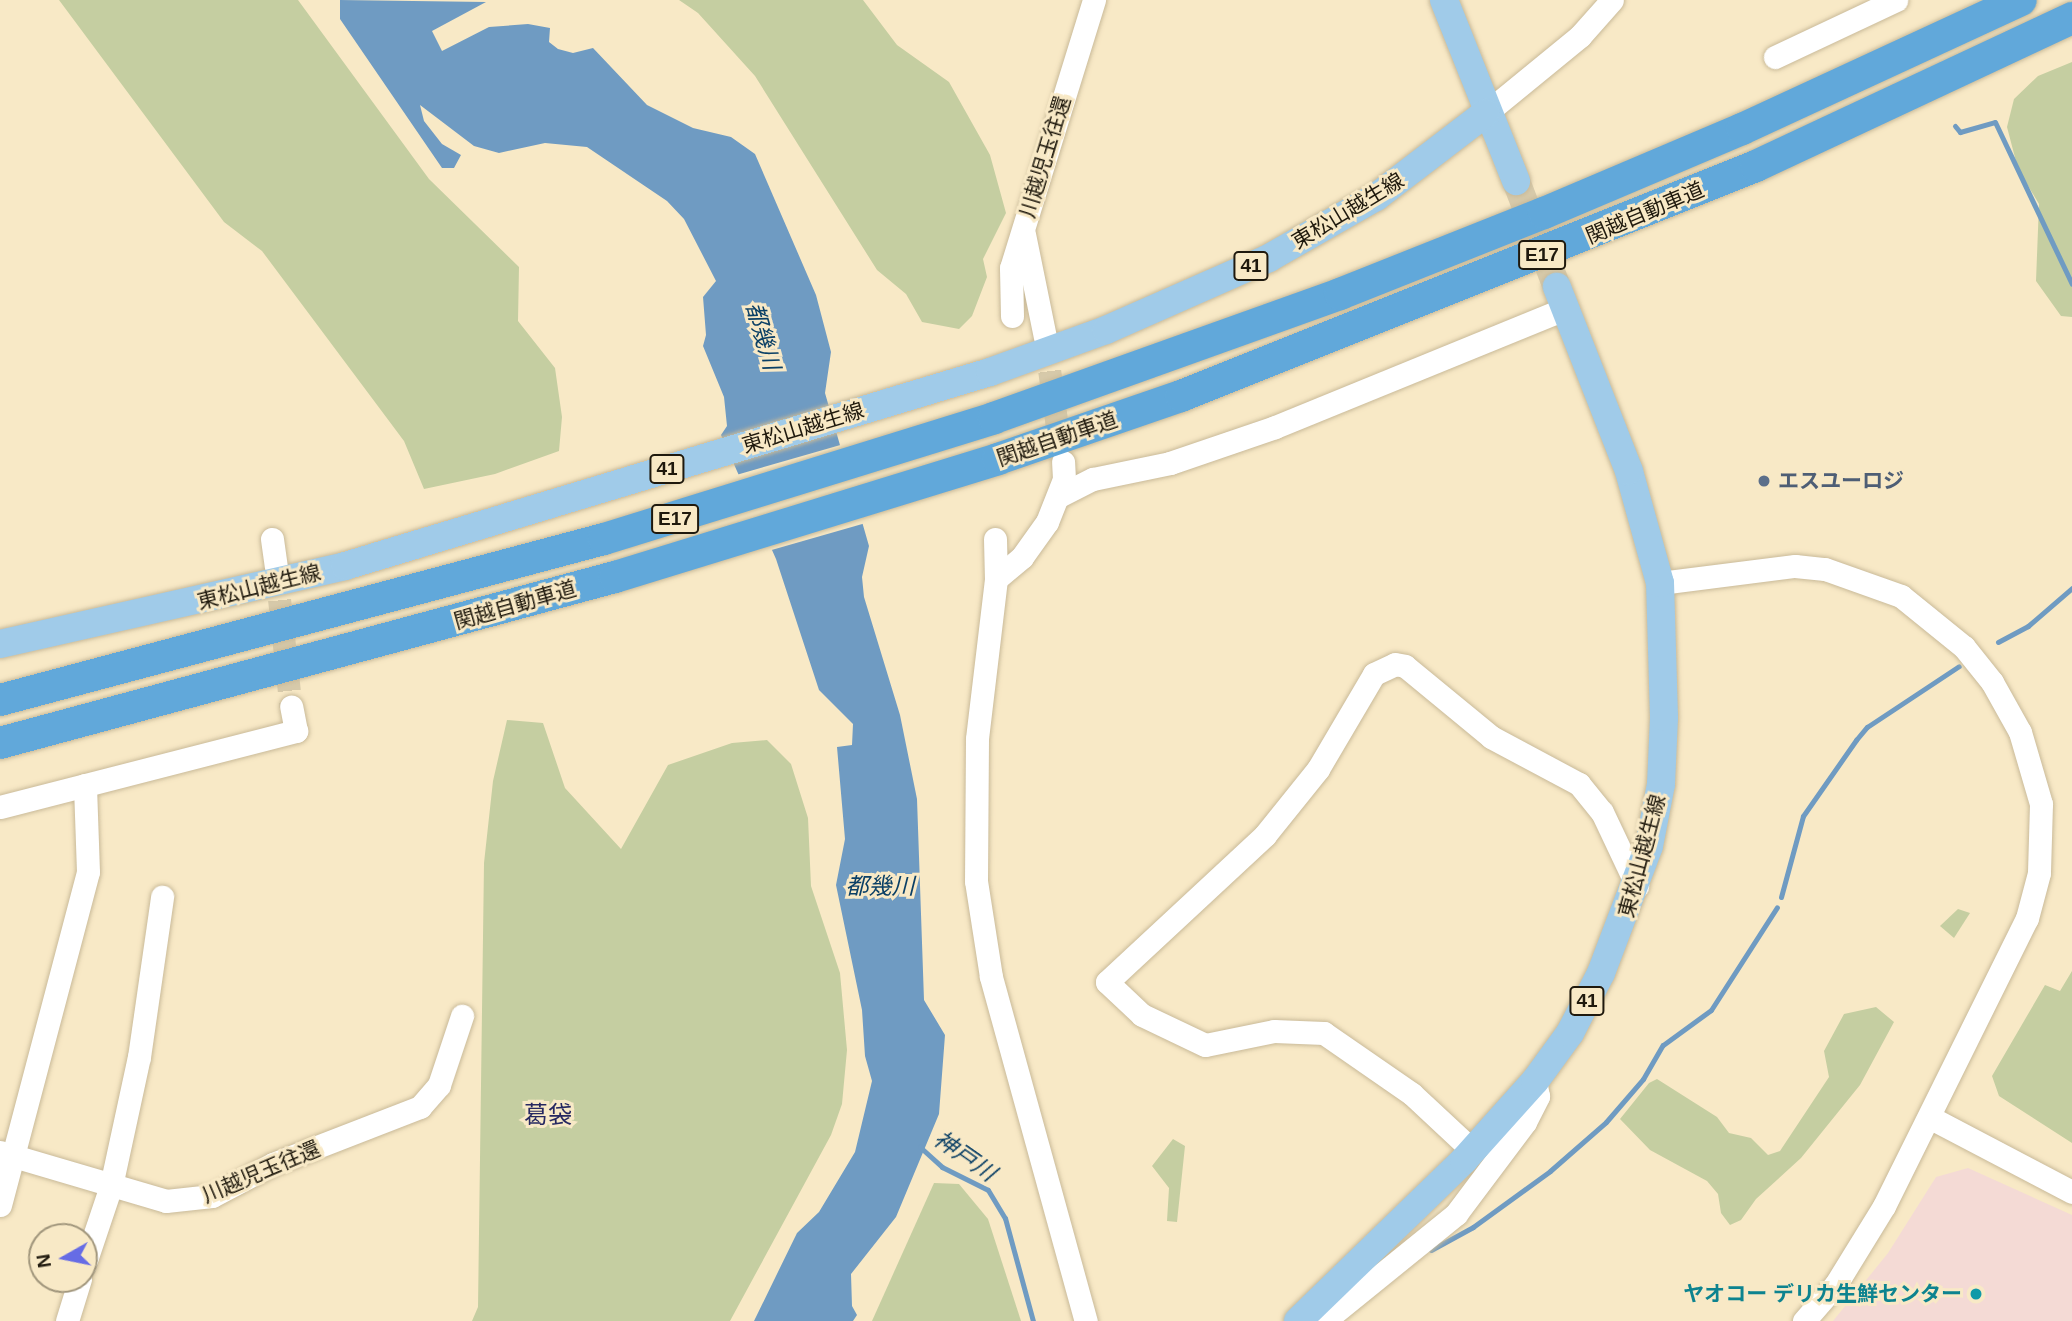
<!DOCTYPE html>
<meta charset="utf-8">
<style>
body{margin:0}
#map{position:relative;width:2072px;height:1321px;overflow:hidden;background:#f8e9c6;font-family:Arial,"Noto Sans JP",sans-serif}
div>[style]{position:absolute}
.industrial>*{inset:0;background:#f4dad5}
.green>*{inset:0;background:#c5cea1}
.water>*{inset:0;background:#6f9bc2}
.pier>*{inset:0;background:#f8e9c6;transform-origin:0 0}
.stream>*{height:5px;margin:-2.5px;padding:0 2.5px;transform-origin:2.5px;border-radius:2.5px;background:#6f9bc2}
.minor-tunnel>*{height:23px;margin-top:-11.5px;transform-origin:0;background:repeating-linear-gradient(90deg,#d7caaa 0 23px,transparent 0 34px)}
.major-tunnel>*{height:28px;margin-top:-14px;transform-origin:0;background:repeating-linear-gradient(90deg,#d7caaa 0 28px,transparent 0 42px)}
.roads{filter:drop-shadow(0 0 2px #c9ba99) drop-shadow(0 0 2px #c9ba99)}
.minor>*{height:23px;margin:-11.5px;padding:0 11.5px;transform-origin:11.5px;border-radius:11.5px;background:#fff}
.major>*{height:28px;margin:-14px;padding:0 14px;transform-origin:14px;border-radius:14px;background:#a0cbe9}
.highway>*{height:32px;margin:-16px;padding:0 16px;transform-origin:16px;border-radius:16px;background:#61a8da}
.dots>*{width:19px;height:19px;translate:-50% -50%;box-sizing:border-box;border:4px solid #f8e9c6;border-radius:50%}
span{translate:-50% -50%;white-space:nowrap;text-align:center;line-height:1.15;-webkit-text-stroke:6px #f8e9c6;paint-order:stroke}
.shield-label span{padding:2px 5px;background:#f8e9c6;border:2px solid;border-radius:5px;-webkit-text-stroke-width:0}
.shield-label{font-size:19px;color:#1f190d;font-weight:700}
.street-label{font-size:21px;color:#1f190d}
.service-label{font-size:21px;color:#4e5e75;font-weight:700}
.left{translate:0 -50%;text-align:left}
.culture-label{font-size:21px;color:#0d838f;font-weight:700}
.right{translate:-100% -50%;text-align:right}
.water-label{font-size:23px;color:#0a3f65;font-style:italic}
.quarter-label{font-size:24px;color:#262861}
.north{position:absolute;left:28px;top:1223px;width:70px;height:70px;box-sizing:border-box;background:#f8e9c6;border:2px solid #a1967c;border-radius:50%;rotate:261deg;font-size:19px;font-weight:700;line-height:28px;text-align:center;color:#1f190d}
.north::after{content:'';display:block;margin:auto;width:24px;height:32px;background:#666ce5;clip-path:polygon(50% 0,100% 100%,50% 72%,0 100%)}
</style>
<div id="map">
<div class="industrial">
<i style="clip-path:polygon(1968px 1168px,2072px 1215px,2072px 1321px,1833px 1321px,1888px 1253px,1936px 1177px)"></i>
</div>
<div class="green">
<i style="clip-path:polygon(59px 0,298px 0,429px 179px,519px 267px,518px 321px,555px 368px,562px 417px,559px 451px,495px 474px,424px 489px,404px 441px,262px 251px,224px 222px)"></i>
<i style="clip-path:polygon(679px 0,863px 0,897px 45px,949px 82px,990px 155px,1006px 213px,983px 259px,987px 277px,972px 316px,959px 329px,922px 322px,906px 294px,877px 270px,755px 76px,698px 13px)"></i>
<i style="clip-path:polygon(2072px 62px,2072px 317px,2061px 316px,2036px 281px,2039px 204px,2018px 169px,2007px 127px,2014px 99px,2038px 76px)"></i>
<i style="clip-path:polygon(507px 720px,543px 723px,565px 788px,621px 849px,668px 765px,732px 743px,767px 740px,791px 764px,808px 818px,811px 886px,840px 973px,847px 1050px,842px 1104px,831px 1135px,730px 1321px,472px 1321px,478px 1307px,484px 863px,493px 781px)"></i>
<i style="clip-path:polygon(1958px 909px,1970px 913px,1954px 938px,1940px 926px)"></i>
<i style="clip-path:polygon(2072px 971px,2072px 1143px,1999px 1096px,1992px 1076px,2045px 985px,2060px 991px)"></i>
<i style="clip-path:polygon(1876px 1007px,1894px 1022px,1860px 1085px,1801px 1158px,1756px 1199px,1741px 1220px,1730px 1225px,1721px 1213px,1718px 1194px,1707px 1181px,1650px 1150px,1620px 1119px,1649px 1083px,1657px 1079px,1717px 1117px,1729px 1133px,1751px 1138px,1768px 1155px,1780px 1151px,1829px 1077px,1824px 1051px,1844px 1014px)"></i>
<i style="clip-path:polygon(1173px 1139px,1185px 1146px,1177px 1222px,1167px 1221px,1169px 1188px,1152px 1166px)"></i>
<i style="clip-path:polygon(934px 1183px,959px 1184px,988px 1219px,1021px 1321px,872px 1321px)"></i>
</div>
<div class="water">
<i style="clip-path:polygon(340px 0,486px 2px,432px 31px,442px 51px,489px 27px,528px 24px,550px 28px,549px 42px,558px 49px,573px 53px,593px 48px,647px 105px,693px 128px,731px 137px,755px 154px,816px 295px,831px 352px,825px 393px,869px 546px,862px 577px,864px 597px,900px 715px,917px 799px,924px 1000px,945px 1035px,939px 1114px,896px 1217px,851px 1274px,852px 1306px,857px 1315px,853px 1321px,754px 1321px,797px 1233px,819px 1212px,855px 1152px,872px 1081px,865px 1056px,862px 1010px,836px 885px,845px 839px,837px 747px,852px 745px,853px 724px,819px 690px,776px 559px,721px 435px,727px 426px,724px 397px,703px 346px,706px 335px,703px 297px,716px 281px,684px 219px,667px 201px,587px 147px,545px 143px,499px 153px,474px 146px,420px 105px,424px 121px,442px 144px,461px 155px,454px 168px,442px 168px,340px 19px)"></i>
</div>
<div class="pier">
<i style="left:844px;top:444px;width:82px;height:113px;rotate:74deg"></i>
</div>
<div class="stream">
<i style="left:1955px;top:126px;width:8px;rotate:50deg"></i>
<i style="left:1960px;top:132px;width:36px;rotate:-16deg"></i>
<i style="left:1995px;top:122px;width:179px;rotate:64.6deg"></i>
<i style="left:1998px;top:642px;width:34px;rotate:-28deg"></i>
<i style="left:2028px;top:626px;width:58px;rotate:-40.8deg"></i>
<i style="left:1781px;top:897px;width:84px;rotate:-74.8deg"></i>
<i style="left:1803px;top:816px;width:93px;rotate:-55.1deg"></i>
<i style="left:1856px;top:740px;width:17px;rotate:-50deg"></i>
<i style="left:1867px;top:727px;width:110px;rotate:-33.5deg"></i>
<i style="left:920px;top:1147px;width:30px;rotate:42deg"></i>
<i style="left:942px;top:1167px;width:51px;rotate:26.6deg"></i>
<i style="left:988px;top:1190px;width:33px;rotate:59deg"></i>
<i style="left:1005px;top:1218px;width:107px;rotate:74.8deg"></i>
<i style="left:1431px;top:1250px;width:48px;rotate:-28.7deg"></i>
<i style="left:1473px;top:1227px;width:95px;rotate:-36deg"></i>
<i style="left:1550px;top:1171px;width:74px;rotate:-41.2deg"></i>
<i style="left:1606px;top:1122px;width:57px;rotate:-49.3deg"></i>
<i style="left:1643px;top:1079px;width:39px;rotate:-60deg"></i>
<i style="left:1663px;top:1045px;width:59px;rotate:-36.1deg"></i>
<i style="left:1711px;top:1010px;width:122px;rotate:-57.3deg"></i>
</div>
<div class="minor-tunnel">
<i style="left:1045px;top:337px;width:116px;rotate:82.1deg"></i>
<i style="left:276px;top:566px;width:141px;rotate:83.9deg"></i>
</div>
<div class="major-tunnel">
<i style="left:1516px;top:181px;width:114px;rotate:68.9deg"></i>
</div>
<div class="roads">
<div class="minor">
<i style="left:1775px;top:57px;width:134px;rotate:-25.2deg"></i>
<i style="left:1486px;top:113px;width:122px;rotate:-39.3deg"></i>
<i style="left:1580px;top:36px;width:48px;rotate:-48.4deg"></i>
<i style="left:1024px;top:234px;width:105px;rotate:78.5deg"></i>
<i style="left:1012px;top:316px;width:48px;rotate:-91.2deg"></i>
<i style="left:1011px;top:268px;width:281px;rotate:-72.8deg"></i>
<i style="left:1059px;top:496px;width:38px;rotate:-27deg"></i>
<i style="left:1093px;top:479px;width:79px;rotate:-11.7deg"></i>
<i style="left:1170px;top:463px;width:111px;rotate:-18.9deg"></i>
<i style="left:1275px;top:427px;width:314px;rotate:-22.2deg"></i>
<i style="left:272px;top:539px;width:27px;rotate:82deg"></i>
<i style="left:995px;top:539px;width:40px;rotate:88.6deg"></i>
<i style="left:996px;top:579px;width:161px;rotate:96.8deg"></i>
<i style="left:977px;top:739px;width:142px;rotate:90.4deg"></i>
<i style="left:976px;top:881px;width:97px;rotate:81.1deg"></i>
<i style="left:991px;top:977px;width:357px;rotate:74.6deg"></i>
<i style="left:996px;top:579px;width:34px;rotate:-40deg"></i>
<i style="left:1022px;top:557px;width:43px;rotate:-54.5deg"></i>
<i style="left:1047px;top:522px;width:46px;rotate:-68.4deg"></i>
<i style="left:1064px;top:479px;width:17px;rotate:-93deg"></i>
<i style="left:1660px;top:583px;width:136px;rotate:-7.2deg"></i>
<i style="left:1795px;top:566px;width:30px;rotate:6deg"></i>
<i style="left:1825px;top:569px;width:81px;rotate:19.6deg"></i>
<i style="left:1901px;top:596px;width:81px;rotate:39deg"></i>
<i style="left:1964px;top:647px;width:45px;rotate:51.3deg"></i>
<i style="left:1992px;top:682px;width:57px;rotate:60.8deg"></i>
<i style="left:2020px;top:732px;width:75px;rotate:73.7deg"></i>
<i style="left:2041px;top:804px;width:69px;rotate:91.7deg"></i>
<i style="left:2039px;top:873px;width:47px;rotate:104.9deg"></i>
<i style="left:2027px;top:918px;width:322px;rotate:116.4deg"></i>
<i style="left:1884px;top:1206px;width:92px;rotate:121.6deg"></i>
<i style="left:1836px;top:1284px;width:49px;rotate:130.9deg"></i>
<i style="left:0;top:807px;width:306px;rotate:-14.4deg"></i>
<i style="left:296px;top:731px;width:25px;rotate:-101deg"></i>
<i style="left:1931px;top:1118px;width:159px;rotate:27.7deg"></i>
<i style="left:1472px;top:1150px;width:82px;rotate:-137deg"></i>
<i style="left:1412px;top:1094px;width:107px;rotate:-145.3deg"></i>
<i style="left:1324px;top:1033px;width:50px;rotate:-177.7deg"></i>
<i style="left:1274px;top:1031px;width:70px;rotate:168.5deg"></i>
<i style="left:1205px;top:1045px;width:70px;rotate:-154.5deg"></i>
<i style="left:1142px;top:1015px;width:48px;rotate:-136.7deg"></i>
<i style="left:1107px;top:982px;width:216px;rotate:-42.9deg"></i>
<i style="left:1265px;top:835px;width:85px;rotate:-51.2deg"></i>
<i style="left:1318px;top:769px;width:110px;rotate:-59.5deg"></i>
<i style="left:1374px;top:674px;width:23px;rotate:-25deg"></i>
<i style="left:1395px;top:664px;width:10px;rotate:11deg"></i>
<i style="left:1405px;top:666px;width:112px;rotate:39.5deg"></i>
<i style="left:1491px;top:737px;width:100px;rotate:28.1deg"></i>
<i style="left:1579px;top:784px;width:36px;rotate:51deg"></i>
<i style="left:1602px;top:812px;width:82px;rotate:64.7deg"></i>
<i style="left:0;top:1152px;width:173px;rotate:16.4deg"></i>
<i style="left:166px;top:1201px;width:46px;rotate:-6.2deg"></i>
<i style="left:212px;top:1196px;width:69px;rotate:-27.7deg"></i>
<i style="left:273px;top:1164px;width:158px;rotate:-21.2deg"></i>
<i style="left:420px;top:1107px;width:29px;rotate:-49deg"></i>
<i style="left:439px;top:1085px;width:73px;rotate:-71.6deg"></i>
<i style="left:0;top:1205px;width:344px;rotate:-75.2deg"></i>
<i style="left:88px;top:872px;width:87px;rotate:-92deg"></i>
<i style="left:84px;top:1266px;width:84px;rotate:-71.4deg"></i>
<i style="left:111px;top:1186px;width:132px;rotate:-77.8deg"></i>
<i style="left:139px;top:1057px;width:162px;rotate:-81.8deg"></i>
<i style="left:67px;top:1321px;width:44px;rotate:-72.8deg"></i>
<i style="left:1324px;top:1321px;width:170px;rotate:-39deg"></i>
<i style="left:1456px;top:1214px;width:115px;rotate:-53.1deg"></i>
<i style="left:1525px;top:1122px;width:29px;rotate:-63deg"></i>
<i style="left:1538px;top:1096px;width:15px;rotate:-101deg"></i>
</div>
<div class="major">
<i style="left:1444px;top:0;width:195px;rotate:68.3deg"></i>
<i style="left:0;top:644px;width:354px;rotate:-12.7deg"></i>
<i style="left:345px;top:566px;width:674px;rotate:-16.74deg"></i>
<i style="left:990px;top:372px;width:123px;rotate:-19.9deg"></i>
<i style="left:1106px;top:330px;width:178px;rotate:-23.8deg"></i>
<i style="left:1269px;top:258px;width:123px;rotate:-29.7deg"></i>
<i style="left:1376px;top:197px;width:138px;rotate:-37.4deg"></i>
<i style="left:1298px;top:1321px;width:231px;rotate:-44.1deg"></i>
<i style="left:1464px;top:1160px;width:106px;rotate:-48.1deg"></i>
<i style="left:1535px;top:1081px;width:59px;rotate:-53.9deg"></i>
<i style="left:1570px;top:1033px;width:68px;rotate:-62.7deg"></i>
<i style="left:1601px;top:973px;width:136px;rotate:-69.3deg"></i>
<i style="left:1649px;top:846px;width:63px;rotate:-79deg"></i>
<i style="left:1661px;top:784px;width:67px;rotate:-87.4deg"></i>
<i style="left:1664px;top:717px;width:134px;rotate:-91.7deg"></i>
<i style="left:1660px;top:583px;width:116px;rotate:-105.5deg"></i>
<i style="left:1629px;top:471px;width:198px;rotate:-111.4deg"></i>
</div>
<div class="highway">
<i style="left:0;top:700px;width:625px;rotate:-14.93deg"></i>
<i style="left:604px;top:539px;width:408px;rotate:-17.2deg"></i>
<i style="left:994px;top:418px;width:368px;rotate:-19.7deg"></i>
<i style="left:1340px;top:294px;width:219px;rotate:-21.7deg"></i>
<i style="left:1544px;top:213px;width:215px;rotate:-23deg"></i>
<i style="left:1742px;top:129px;width:307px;rotate:-24.8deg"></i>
<i style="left:0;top:743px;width:637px;rotate:-15.11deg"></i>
<i style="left:615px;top:577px;width:401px;rotate:-17.1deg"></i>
<i style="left:998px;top:459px;width:194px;rotate:-19deg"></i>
<i style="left:1181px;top:396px;width:619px;rotate:-21.8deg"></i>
<i style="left:1756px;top:166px;width:349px;rotate:-25.1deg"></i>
</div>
</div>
<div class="dots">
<i style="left:1764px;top:481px;background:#5c6f8a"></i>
<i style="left:1976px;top:1294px;background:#0f9aa8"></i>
</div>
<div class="shield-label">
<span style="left:1542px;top:255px">E17</span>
<span style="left:1251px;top:266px">41</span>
<span style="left:667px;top:469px">41</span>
<span style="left:675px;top:519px">E17</span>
<span style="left:1587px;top:1001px">41</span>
</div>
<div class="street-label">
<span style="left:1045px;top:157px;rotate:-73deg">川越児玉往還</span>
<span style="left:1348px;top:211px;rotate:-31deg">東松山越生線</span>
<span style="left:1645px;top:213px;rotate:-23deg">関越自動車道</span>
<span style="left:803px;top:428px;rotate:-17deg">東松山越生線</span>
<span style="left:1057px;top:439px;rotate:-19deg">関越自動車道</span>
<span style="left:259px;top:587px;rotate:-14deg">東松山越生線</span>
<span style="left:515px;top:605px;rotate:-16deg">関越自動車道</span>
<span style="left:1642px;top:856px;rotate:-75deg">東松山越生線</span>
<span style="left:261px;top:1172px;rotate:-23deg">川越児玉往還</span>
</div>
<div class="service-label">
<span class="left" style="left:1778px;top:481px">エスユーロジ</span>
</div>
<div class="culture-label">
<span class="right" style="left:1962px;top:1294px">ヤオコー デリカ生鮮センター</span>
</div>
<div class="water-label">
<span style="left:763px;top:336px;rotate:74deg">都幾川</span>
<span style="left:880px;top:886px">都幾川</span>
<span style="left:965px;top:1156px;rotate:35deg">神戸川</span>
</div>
<div class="quarter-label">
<span style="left:548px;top:1115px">葛袋</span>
</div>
<div class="north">N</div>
</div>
